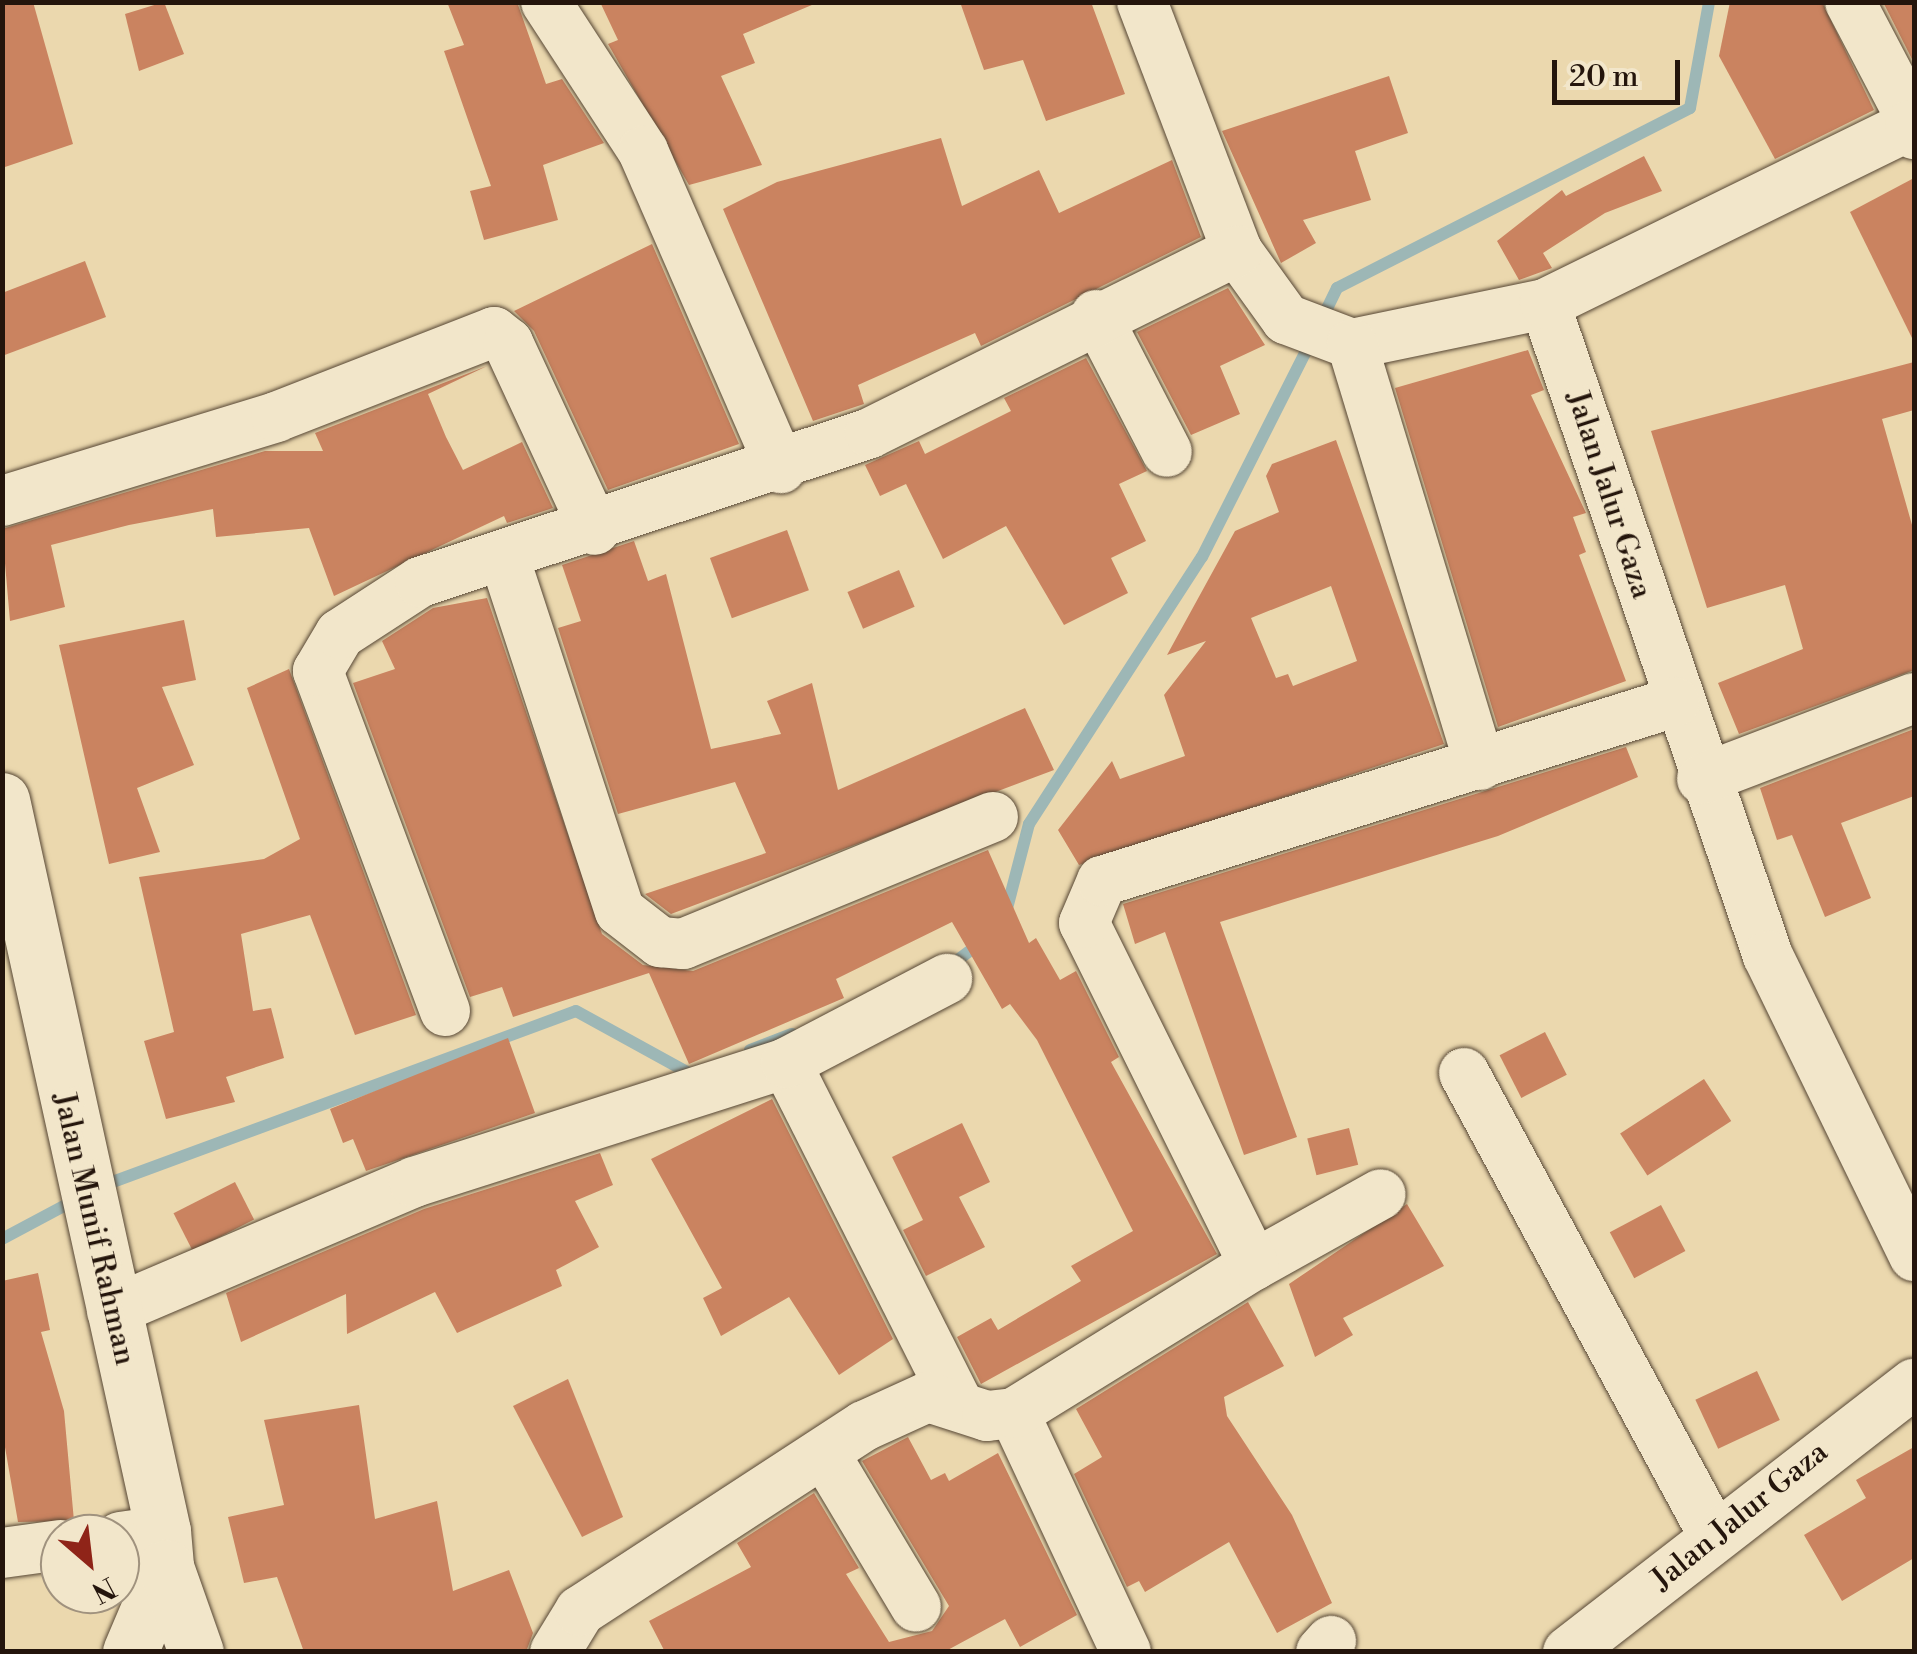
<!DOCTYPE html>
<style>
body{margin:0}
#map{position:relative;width:1917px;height:1654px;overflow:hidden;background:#ebd8ae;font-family:"Libre Bodoni",serif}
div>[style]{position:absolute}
.stream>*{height:12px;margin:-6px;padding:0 6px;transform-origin:6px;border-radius:6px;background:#9db7b6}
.building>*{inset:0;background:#ca8360;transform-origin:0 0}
.roads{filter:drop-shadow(0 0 2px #564634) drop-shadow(0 0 2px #564634)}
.minor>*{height:50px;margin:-25px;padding:0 25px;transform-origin:25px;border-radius:25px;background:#f2e6ca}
.tertiary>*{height:55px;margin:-27.5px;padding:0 27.5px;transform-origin:27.5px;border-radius:27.5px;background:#f2e6ca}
span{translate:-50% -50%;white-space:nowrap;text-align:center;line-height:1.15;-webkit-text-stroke:10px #f2e6ca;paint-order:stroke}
.street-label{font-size:30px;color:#24150c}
.frame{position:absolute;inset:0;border:5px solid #24150c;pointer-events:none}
.north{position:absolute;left:40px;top:1514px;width:100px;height:100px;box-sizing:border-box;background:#f2e6ca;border:2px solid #a0927e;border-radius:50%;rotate:152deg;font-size:28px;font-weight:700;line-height:40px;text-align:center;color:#24150c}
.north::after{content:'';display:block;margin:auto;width:35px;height:45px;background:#8f2418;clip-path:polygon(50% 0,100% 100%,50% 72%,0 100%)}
.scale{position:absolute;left:1552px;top:60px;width:128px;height:45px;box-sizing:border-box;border:5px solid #24150c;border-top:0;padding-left:12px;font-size:30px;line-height:35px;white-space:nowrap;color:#24150c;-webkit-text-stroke:8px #f2e6ca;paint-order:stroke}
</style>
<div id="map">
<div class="stream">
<i style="left:1320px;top:323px;width:39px;rotate:-64deg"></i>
<i style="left:1337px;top:288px;width:396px;rotate:-27deg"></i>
<i style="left:1690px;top:108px;width:108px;rotate:-79.8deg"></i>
<i style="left:1005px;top:916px;width:95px;rotate:-75.4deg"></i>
<i style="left:1029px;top:824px;width:318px;rotate:-57.1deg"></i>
<i style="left:1202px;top:557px;width:242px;rotate:-63.2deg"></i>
<i style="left:947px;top:968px;width:45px;rotate:-36.9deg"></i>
<i style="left:750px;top:1050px;width:45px;rotate:-20.9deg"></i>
<i style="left:99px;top:1187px;width:508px;rotate:-20.25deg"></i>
<i style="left:576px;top:1011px;width:137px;rotate:28.8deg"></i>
<i style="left:2px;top:1239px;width:85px;rotate:-28.1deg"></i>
</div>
<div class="building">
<i style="clip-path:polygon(2px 2px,33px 2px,73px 144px,2px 168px)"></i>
<i style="clip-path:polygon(164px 2px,184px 54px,139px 71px,125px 14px)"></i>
<i style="clip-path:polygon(447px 2px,517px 2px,546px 84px,562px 79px,604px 143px,543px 165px,558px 220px,484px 240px,470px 191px,491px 186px,444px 51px,464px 45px)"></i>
<i style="clip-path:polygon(600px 2px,819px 2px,743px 34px,755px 63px,721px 76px,762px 165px,689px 185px,608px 44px,618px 40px)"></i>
<i style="clip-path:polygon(960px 2px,1091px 2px,1125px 94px,1046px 121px,1023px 60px,984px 70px)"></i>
<i style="clip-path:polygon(1730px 2px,1822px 2px,1874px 110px,1775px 159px,1719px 56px)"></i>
<i style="clip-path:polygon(1883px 2px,1914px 2px,1914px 63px)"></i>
<i style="clip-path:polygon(1389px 76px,1408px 133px,1355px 151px,1371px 200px,1303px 220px,1316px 243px,1281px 263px,1222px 131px)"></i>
<i style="clip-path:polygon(941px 138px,962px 206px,1039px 170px,1059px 213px,1172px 160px,1201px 237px,981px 346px,975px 333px,858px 385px,864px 404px,813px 421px,723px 209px,777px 182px)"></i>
<i style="clip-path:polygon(1644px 156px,1662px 191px,1605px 213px,1543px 253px,1552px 268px,1519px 280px,1497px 241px,1562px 190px,1566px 196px)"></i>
<i style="clip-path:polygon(1914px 178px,1914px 342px,1850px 212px)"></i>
<i style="clip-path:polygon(652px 244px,739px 444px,608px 490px,534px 331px,514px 311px)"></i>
<i style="clip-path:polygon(85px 261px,106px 317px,2px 356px,2px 293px)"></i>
<i style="clip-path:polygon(1228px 288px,1265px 345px,1220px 366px,1240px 414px,1191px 435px,1137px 332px)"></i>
<i style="clip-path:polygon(1528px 350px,1544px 390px,1531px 395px,1586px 513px,1573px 517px,1586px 552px,1579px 555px,1626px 681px,1498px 727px,1395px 388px)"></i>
<i style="clip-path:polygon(1086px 358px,1147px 471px,1119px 484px,1146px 541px,1111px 558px,1128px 593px,1064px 625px,1006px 526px,943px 559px,906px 484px,880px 496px,865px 465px,919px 441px,925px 454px,1011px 411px,1004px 398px)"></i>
<i style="clip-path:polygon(1914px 362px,1914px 410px,1882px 419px,1914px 532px,1914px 670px,1739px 734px,1718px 683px,1803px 649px,1785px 585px,1707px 608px,1651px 431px)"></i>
<i style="clip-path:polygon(487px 366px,428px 394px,446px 437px,463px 470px,522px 442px,553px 508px,507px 523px,504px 516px,334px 596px,309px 528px,216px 537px,213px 509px,129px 525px,51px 545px,65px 607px,10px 621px,2px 529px,265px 451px,323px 451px,315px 433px)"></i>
<i style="clip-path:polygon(evenodd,1336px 440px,1444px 744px,1079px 865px,1058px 830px,1112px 761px,1120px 779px,1185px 756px,1164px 695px,1206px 641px,1167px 655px,1235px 531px,1279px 512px,1266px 476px,1272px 464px,1336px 440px,1331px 586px,1357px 661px,1293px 686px,1288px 674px,1276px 678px,1251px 618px,1331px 586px)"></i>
<i style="left:787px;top:530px;width:64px;height:82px;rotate:70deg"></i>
<i style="clip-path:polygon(634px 541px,648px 581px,666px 574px,711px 749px,781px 734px,767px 701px,812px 683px,838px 790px,1025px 708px,1054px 770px,671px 914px,645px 894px,766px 853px,735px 782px,618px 814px,558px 628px,581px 621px,562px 565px)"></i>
<i style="left:899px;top:570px;width:40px;height:56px;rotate:67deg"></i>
<i style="clip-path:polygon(487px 598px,602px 934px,643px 965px,693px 971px,988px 850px,1029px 943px,1036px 938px,1060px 980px,1076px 971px,1119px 1057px,1111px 1062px,1217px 1254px,981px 1384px,957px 1337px,991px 1318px,998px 1330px,1081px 1281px,1071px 1266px,1133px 1231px,1037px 1040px,1010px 1004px,1002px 1009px,952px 922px,836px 979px,844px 998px,689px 1064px,649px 973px,513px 1017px,502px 987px,470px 997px,353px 683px,395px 669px,382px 641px,433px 608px)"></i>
<i style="clip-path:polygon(184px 620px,196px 680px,162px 687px,194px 765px,137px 788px,160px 852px,109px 864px,59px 645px)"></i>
<i style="clip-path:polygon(289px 669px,416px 1015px,355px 1035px,310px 915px,241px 934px,253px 1011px,271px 1008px,284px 1058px,226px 1077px,235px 1102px,166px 1119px,144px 1041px,174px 1032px,139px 877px,264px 859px,300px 839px,247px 688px)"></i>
<i style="clip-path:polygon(1914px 729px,1914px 796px,1841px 823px,1871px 898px,1825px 917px,1792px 835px,1777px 840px,1760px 788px)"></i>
<i style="clip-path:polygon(1626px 747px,1638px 777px,1498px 836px,1220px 922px,1297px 1137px,1244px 1155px,1165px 932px,1135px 944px,1123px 904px)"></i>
<i style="left:1545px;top:1032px;width:48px;height:51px;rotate:63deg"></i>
<i style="clip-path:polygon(508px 1038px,535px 1113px,366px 1171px,353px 1139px,343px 1143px,330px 1109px)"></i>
<i style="left:1704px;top:1079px;width:50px;height:100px;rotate:57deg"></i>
<i style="clip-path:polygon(772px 1099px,893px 1339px,839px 1375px,789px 1297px,721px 1336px,703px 1298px,722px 1288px,651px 1159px)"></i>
<i style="clip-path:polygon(962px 1123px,990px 1182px,959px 1197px,985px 1247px,926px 1276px,903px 1230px,923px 1220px,892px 1157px)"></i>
<i style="left:1349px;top:1128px;width:38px;height:43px;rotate:76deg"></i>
<i style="clip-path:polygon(600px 1153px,613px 1185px,575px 1201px,599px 1247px,556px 1270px,562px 1286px,457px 1333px,435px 1292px,347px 1334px,346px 1294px,241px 1342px,226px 1293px,424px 1209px)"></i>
<i style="left:235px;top:1182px;width:42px;height:69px;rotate:63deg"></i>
<i style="clip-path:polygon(1407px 1204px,1444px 1266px,1343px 1318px,1353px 1335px,1315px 1357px,1289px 1284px)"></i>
<i style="left:1661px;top:1205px;width:52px;height:58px;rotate:62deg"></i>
<i style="clip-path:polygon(38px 1273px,50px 1330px,41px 1332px,64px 1411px,74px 1521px,18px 1522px,2px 1430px,2px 1281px)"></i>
<i style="clip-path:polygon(1248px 1302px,1284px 1366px,1224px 1397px,1227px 1416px,1292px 1515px,1332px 1603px,1277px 1633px,1229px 1542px,1145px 1592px,1139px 1581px,1127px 1587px,1074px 1474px,1102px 1457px,1076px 1409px)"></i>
<i style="left:1757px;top:1371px;width:54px;height:68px;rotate:65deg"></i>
<i style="clip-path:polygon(568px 1379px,623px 1517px,582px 1537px,513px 1406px)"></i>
<i style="clip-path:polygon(359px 1405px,375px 1519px,437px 1501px,453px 1591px,509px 1570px,533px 1633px,526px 1652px,304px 1652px,277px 1577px,244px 1583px,228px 1517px,284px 1505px,264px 1420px)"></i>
<i style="clip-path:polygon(908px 1437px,931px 1480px,945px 1473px,949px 1481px,998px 1453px,1077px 1615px,1020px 1647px,1005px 1619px,944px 1652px,665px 1652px,649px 1621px,751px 1567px,737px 1543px,814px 1493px,859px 1568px,846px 1574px,889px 1642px,932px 1631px,949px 1606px,862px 1461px)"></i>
<i style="clip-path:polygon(1914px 1447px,1914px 1558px,1842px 1601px,1804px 1535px,1866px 1498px,1856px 1480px)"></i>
</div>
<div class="roads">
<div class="minor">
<i style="left:546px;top:2px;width:178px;rotate:56.9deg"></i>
<i style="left:643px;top:151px;width:346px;rotate:66.5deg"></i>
<i style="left:1142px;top:2px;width:267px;rotate:69.1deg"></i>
<i style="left:1237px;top:251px;width:84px;rotate:54.2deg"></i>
<i style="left:1286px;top:319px;width:71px;rotate:20.7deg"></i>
<i style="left:1352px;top:344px;width:197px;rotate:-11.7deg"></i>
<i style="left:1545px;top:304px;width:689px;rotate:71.12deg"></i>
<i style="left:1768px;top:956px;width:334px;rotate:64deg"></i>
<i style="left:1850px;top:2px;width:138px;rotate:62.3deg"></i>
<i style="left:1545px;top:304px;width:407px;rotate:-26.1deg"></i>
<i style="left:1910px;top:125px;width:10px;rotate:66deg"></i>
<i style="left:1096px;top:315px;width:154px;rotate:62.6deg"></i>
<i style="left:1352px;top:344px;width:440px;rotate:73.1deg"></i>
<i style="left:2px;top:501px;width:287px;rotate:-17deg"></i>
<i style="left:276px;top:417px;width:234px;rotate:-21.3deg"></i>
<i style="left:494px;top:332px;width:18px;rotate:38deg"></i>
<i style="left:508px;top:343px;width:206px;rotate:65.1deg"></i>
<i style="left:505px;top:560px;width:369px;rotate:71.9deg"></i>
<i style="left:620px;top:911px;width:51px;rotate:37.8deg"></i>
<i style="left:660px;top:942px;width:23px;rotate:5deg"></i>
<i style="left:683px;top:944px;width:335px;rotate:-22.3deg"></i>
<i style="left:1702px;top:779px;width:227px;rotate:-20.9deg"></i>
<i style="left:445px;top:1011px;width:363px;rotate:-110.5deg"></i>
<i style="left:318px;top:671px;width:43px;rotate:-59.3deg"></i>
<i style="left:340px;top:634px;width:95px;rotate:-33deg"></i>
<i style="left:420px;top:582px;width:474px;rotate:-18.3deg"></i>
<i style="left:870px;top:433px;width:410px;rotate:-26.4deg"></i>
<i style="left:786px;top:1063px;width:375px;rotate:63.2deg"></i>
<i style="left:1464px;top:1073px;width:526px;rotate:61.63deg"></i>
<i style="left:1254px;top:1265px;width:145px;rotate:-29.2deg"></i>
<i style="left:112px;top:1311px;width:328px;rotate:-23.1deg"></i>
<i style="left:414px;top:1182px;width:391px;rotate:-17.7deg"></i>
<i style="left:786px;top:1063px;width:182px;rotate:-27.6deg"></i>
<i style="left:1014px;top:1413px;width:264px;rotate:64.9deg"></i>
<i style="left:824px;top:1453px;width:179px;rotate:59.1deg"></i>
<i style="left:120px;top:1537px;width:43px;rotate:-7.9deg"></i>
<i style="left:2px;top:1553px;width:59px;rotate:-7.9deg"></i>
<i style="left:555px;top:1652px;width:48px;rotate:-58.6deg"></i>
<i style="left:580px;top:1611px;width:339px;rotate:-33.1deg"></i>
<i style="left:864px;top:1426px;width:70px;rotate:-24.4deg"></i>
<i style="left:928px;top:1397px;width:62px;rotate:17.9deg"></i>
<i style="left:987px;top:1416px;width:27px;rotate:-6deg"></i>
<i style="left:1014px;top:1413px;width:282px;rotate:-31.7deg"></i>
<i style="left:1254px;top:1265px;width:382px;rotate:-116.4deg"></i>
<i style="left:1084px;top:923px;width:46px;rotate:-66.8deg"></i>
<i style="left:1102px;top:881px;width:600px;rotate:-17.35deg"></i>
<i style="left:1321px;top:1652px;width:15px;rotate:-48deg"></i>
<i style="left:1568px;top:1652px;width:438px;rotate:-37.8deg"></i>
</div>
<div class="tertiary">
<i style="left:2px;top:800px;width:749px;rotate:77.58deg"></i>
<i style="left:163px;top:1531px;width:36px;rotate:85deg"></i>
<i style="left:166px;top:1567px;width:92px;rotate:113deg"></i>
<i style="left:166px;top:1567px;width:90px;rotate:70.6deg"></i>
</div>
</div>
<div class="street-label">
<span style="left:1609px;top:495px;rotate:72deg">Jalan Jalur Gaza</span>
<span style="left:94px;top:1229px;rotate:77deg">Jalan Munif Rahman</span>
<span style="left:1740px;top:1516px;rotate:-39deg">Jalan Jalur Gaza</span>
</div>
<div class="frame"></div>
<div class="north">N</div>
<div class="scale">20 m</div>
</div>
